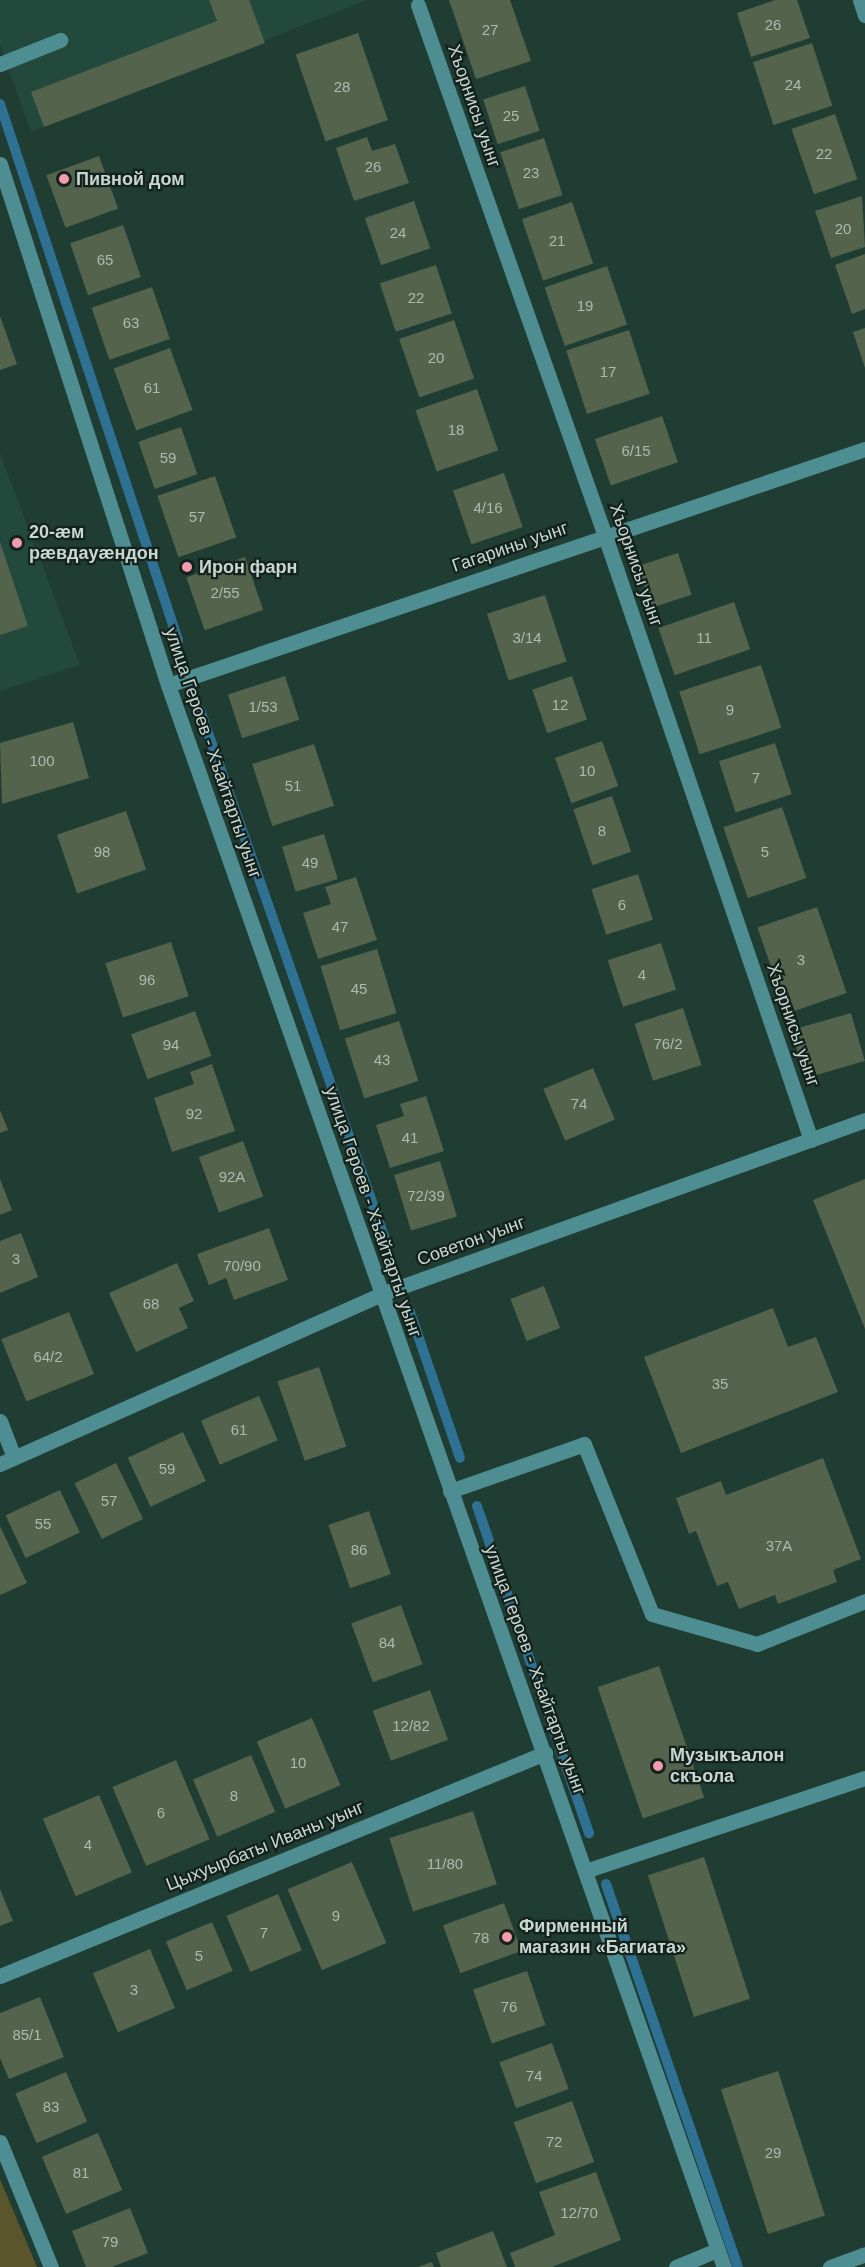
<!DOCTYPE html>
<meta charset="utf-8">
<style>
body{margin:0}
#map{position:relative;width:865px;height:2267px;overflow:hidden;background:#1f3d32;font-family:Arial,sans-serif}
div>[style]{position:absolute}
.built>*{inset:0;background:#22493c}
.green>*{inset:0;background:#5a552a}
.stream>*{height:10px;margin:-5px;padding:0 5px;transform-origin:5px;border-radius:5px;background:#2e7193}
.building>*{inset:0;background:#53634c;transform-origin:0 0}
.minor>*{height:15px;margin:-7.5px;padding:0 7.5px;transform-origin:7.5px;border-radius:7.5px;background:#4e8d92}
.dots>*{width:16px;height:16px;translate:-50% -50%;box-sizing:border-box;border:3px solid #14211c;border-radius:50%}
span{translate:-50% -50%;white-space:nowrap;text-align:center;line-height:1.15;-webkit-text-stroke:4.5px #14211c;paint-order:stroke}
.number-label{font-size:15px;color:#aabbb0}
.number-label span{-webkit-text-stroke-width:0}
.street-label{font-size:18px;color:#c7d8d1}
.poi-label{font-size:18px;color:#c7d8d1;font-weight:700}
.left{translate:0 -50%;text-align:left}
</style>
<div id="map">
<div class="built">
<i style="clip-path:polygon(0 0,367px 0,31px 132px,0 45px)"></i>
<i style="clip-path:polygon(0 453px,80px 665px,0 691px)"></i>
</div>
<div class="green">
<i style="clip-path:polygon(0 2179px,37px 2267px,0 2267px)"></i>
</div>
<div class="stream">
<i style="left:0;top:104px;width:565px;rotate:71.63deg"></i>
<i style="left:200px;top:710px;width:564px;rotate:70.73deg"></i>
<i style="left:410px;top:1312px;width:154px;rotate:71.1deg"></i>
<i style="left:477px;top:1506px;width:346px;rotate:71.1deg"></i>
<i style="left:606px;top:1884px;width:405px;rotate:71deg"></i>
</div>
<div class="building">
<i style="clip-path:polygon(209px 0,249px 0,265px 43px,44px 127px,31px 92px,217px 21px)"></i>
<i style="clip-path:polygon(449px 0,510px 0,531px 61px,476px 79px)"></i>
<i style="clip-path:polygon(775px 0,797px 0,810px 38px,751px 57px,737px 13px)"></i>
<i style="left:358px;top:33px;width:92px;height:66px;rotate:71deg"></i>
<i style="left:812px;top:43px;width:66px;height:62px;rotate:72deg"></i>
<i style="left:525px;top:86px;width:47px;height:44px;rotate:72deg"></i>
<i style="left:835px;top:114px;width:69px;height:46px;rotate:71deg"></i>
<i style="clip-path:polygon(367px 137px,372px 151px,395px 144px,409px 183px,354px 201px,336px 148px)"></i>
<i style="left:544px;top:138px;width:60px;height:46px;rotate:72deg"></i>
<i style="left:99px;top:156px;width:56px;height:56px;rotate:70deg"></i>
<i style="clip-path:polygon(862px 196px,865px 247px,831px 258px,815px 211px)"></i>
<i style="left:414px;top:201px;width:50px;height:52px;rotate:71deg"></i>
<i style="left:572px;top:202px;width:65px;height:53px;rotate:71deg"></i>
<i style="left:123px;top:225px;width:55px;height:56px;rotate:71deg"></i>
<i style="clip-path:polygon(865px 254px,865px 309px,852px 314px,835px 265px)"></i>
<i style="left:436px;top:265px;width:51px;height:59px;rotate:72deg"></i>
<i style="left:607px;top:266px;width:62px;height:66px;rotate:71deg"></i>
<i style="left:152px;top:287px;width:55px;height:64px;rotate:71deg"></i>
<i style="clip-path:polygon(0 316px,17px 364px,0 370px)"></i>
<i style="left:454px;top:320px;width:62px;height:58px;rotate:71deg"></i>
<i style="clip-path:polygon(865px 328px,865px 368px,853px 332px)"></i>
<i style="left:629px;top:330px;width:67px;height:66px;rotate:72deg"></i>
<i style="left:170px;top:348px;width:66px;height:60px;rotate:70deg"></i>
<i style="left:477px;top:389px;width:65px;height:65px;rotate:71deg"></i>
<i style="left:662px;top:416px;width:49px;height:71px;rotate:71deg"></i>
<i style="left:181px;top:427px;width:50px;height:45px;rotate:71deg"></i>
<i style="left:504px;top:473px;width:57px;height:54px;rotate:71deg"></i>
<i style="left:215px;top:476px;width:65px;height:61px;rotate:71deg"></i>
<i style="clip-path:polygon(0 542px,28px 626px,0 635px)"></i>
<i style="left:678px;top:553px;width:44px;height:42px;rotate:72deg"></i>
<i style="left:245px;top:557px;width:56px;height:62px;rotate:71deg"></i>
<i style="left:545px;top:595px;width:70px;height:61px;rotate:72deg"></i>
<i style="left:734px;top:602px;width:50px;height:80px;rotate:71deg"></i>
<i style="left:761px;top:665px;width:66px;height:86px;rotate:72deg"></i>
<i style="left:285px;top:676px;width:46px;height:60px;rotate:72deg"></i>
<i style="left:572px;top:676px;width:46px;height:42px;rotate:71deg"></i>
<i style="clip-path:polygon(73px 722px,89px 778px,2px 804px,0 743px)"></i>
<i style="left:602px;top:741px;width:48px;height:50px;rotate:70deg"></i>
<i style="left:775px;top:743px;width:54px;height:59px;rotate:72deg"></i>
<i style="left:314px;top:744px;width:65px;height:65px;rotate:72deg"></i>
<i style="left:612px;top:796px;width:59px;height:41px;rotate:71deg"></i>
<i style="left:782px;top:807px;width:75px;height:62px;rotate:71deg"></i>
<i style="left:126px;top:811px;width:62px;height:73px;rotate:71deg"></i>
<i style="left:324px;top:834px;width:47px;height:44px;rotate:73deg"></i>
<i style="left:638px;top:874px;width:48px;height:49px;rotate:72deg"></i>
<i style="clip-path:polygon(356px 877px,377px 940px,318px 959px,303px 913px,331px 904px,325px 887px)"></i>
<i style="left:817px;top:907px;width:91px;height:63px;rotate:71deg"></i>
<i style="left:171px;top:942px;width:57px;height:69px;rotate:72deg"></i>
<i style="left:661px;top:943px;width:49px;height:56px;rotate:72deg"></i>
<i style="left:377px;top:949px;width:67px;height:59px;rotate:73deg"></i>
<i style="left:683px;top:1008px;width:60px;height:51px;rotate:72deg"></i>
<i style="left:195px;top:1011px;width:48px;height:68px;rotate:70deg"></i>
<i style="left:851px;top:1013px;width:50px;height:62px;rotate:74deg"></i>
<i style="left:399px;top:1021px;width:63px;height:57px;rotate:72deg"></i>
<i style="clip-path:polygon(212px 1064px,235px 1131px,172px 1152px,154px 1098px,194px 1084px,190px 1072px)"></i>
<i style="left:593px;top:1068px;width:56px;height:54px;rotate:67deg"></i>
<i style="clip-path:polygon(426px 1096px,444px 1151px,390px 1168px,376px 1125px,404px 1116px,400px 1104px)"></i>
<i style="clip-path:polygon(0 1110px,8px 1130px,0 1133px)"></i>
<i style="left:243px;top:1141px;width:59px;height:47px;rotate:70deg"></i>
<i style="left:440px;top:1161px;width:58px;height:48px;rotate:73deg"></i>
<i style="clip-path:polygon(0 1179px,12px 1210px,0 1215px)"></i>
<i style="clip-path:polygon(865px 1179px,865px 1329px,813px 1200px)"></i>
<i style="clip-path:polygon(269px 1228px,288px 1280px,234px 1300px,226px 1278px,209px 1285px,197px 1254px)"></i>
<i style="clip-path:polygon(21px 1233px,38px 1277px,0 1293px,0 1241px)"></i>
<i style="clip-path:polygon(177px 1263px,194px 1301px,179px 1308px,188px 1328px,136px 1352px,109px 1293px)"></i>
<i style="left:544px;top:1286px;width:45px;height:36px;rotate:69deg"></i>
<i style="clip-path:polygon(773px 1308px,788px 1347px,816px 1337px,838px 1392px,681px 1453px,644px 1357px)"></i>
<i style="left:69px;top:1312px;width:67px;height:73px;rotate:68deg"></i>
<i style="left:319px;top:1367px;width:84px;height:44px;rotate:71deg"></i>
<i style="left:259px;top:1396px;width:48px;height:63px;rotate:67deg"></i>
<i style="left:183px;top:1432px;width:54px;height:61px;rotate:65deg"></i>
<i style="clip-path:polygon(823px 1458px,861px 1559px,833px 1570px,837px 1582px,778px 1604px,775px 1595px,739px 1609px,728px 1582px,717px 1586px,696px 1531px,689px 1534px,676px 1498px,721px 1481px,726px 1495px)"></i>
<i style="left:116px;top:1463px;width:62px;height:46px;rotate:64deg"></i>
<i style="left:60px;top:1490px;width:47px;height:60px;rotate:65deg"></i>
<i style="left:369px;top:1511px;width:67px;height:43px;rotate:71deg"></i>
<i style="clip-path:polygon(0 1526px,27px 1583px,0 1595px)"></i>
<i style="left:401px;top:1605px;width:63px;height:53px;rotate:70deg"></i>
<i style="left:659px;top:1666px;width:139px;height:65px;rotate:71deg"></i>
<i style="left:430px;top:1690px;width:53px;height:61px;rotate:70deg"></i>
<i style="left:312px;top:1718px;width:73px;height:60px;rotate:67deg"></i>
<i style="left:251px;top:1755px;width:62px;height:63px;rotate:67deg"></i>
<i style="left:176px;top:1760px;width:86px;height:69px;rotate:67deg"></i>
<i style="left:99px;top:1795px;width:84px;height:61px;rotate:67deg"></i>
<i style="left:473px;top:1811px;width:77px;height:88px;rotate:72deg"></i>
<i style="left:704px;top:1857px;width:149px;height:59px;rotate:72deg"></i>
<i style="left:352px;top:1862px;width:88px;height:70px;rotate:67deg"></i>
<i style="clip-path:polygon(0 1889px,13px 1921px,0 1926px)"></i>
<i style="left:278px;top:1894px;width:61px;height:56px;rotate:67deg"></i>
<i style="left:504px;top:1903px;width:51px;height:65px;rotate:70deg"></i>
<i style="left:212px;top:1922px;width:53px;height:50px;rotate:67deg"></i>
<i style="left:150px;top:1949px;width:64px;height:62px;rotate:67deg"></i>
<i style="left:527px;top:1971px;width:57px;height:57px;rotate:71deg"></i>
<i style="clip-path:polygon(40px 1997px,64px 2057px,9px 2079px,0 2058px,0 2013px)"></i>
<i style="left:552px;top:2043px;width:49px;height:56px;rotate:70deg"></i>
<i style="left:778px;top:2071px;width:152px;height:60px;rotate:72deg"></i>
<i style="left:66px;top:2072px;width:54px;height:55px;rotate:67deg"></i>
<i style="left:572px;top:2101px;width:65px;height:62px;rotate:70deg"></i>
<i style="left:98px;top:2133px;width:62px;height:61px;rotate:67deg"></i>
<i style="clip-path:polygon(596px 2172px,621px 2240px,552px 2267px,515px 2267px,510px 2253px,555px 2235px,539px 2192px)"></i>
<i style="clip-path:polygon(130px 2208px,148px 2253px,112px 2267px,86px 2267px,72px 2231px)"></i>
<i style="clip-path:polygon(493px 2231px,507px 2267px,441px 2267px,436px 2253px)"></i>
<i style="clip-path:polygon(432px 2262px,434px 2267px,418px 2267px)"></i>
</div>
<div class="minor">
<i style="left:860px;top:0;width:16px;rotate:72deg"></i>
<i style="left:418px;top:5px;width:563px;rotate:70.6deg"></i>
<i style="left:605px;top:536px;width:638px;rotate:71.17deg"></i>
<i style="left:0;top:64px;width:65px;rotate:-21.8deg"></i>
<i style="left:0;top:164px;width:547px;rotate:72.13deg"></i>
<i style="left:168px;top:685px;width:1677px;rotate:70.64deg"></i>
<i style="left:168px;top:685px;width:736px;rotate:-18.71deg"></i>
<i style="left:0;top:1421px;width:39px;rotate:69deg"></i>
<i style="left:0;top:1464px;width:417px;rotate:-24deg"></i>
<i style="left:381px;top:1294px;width:514px;rotate:-19.77deg"></i>
<i style="left:450px;top:1491px;width:142px;rotate:-19.3deg"></i>
<i style="left:584px;top:1444px;width:183px;rotate:68.2deg"></i>
<i style="left:652px;top:1614px;width:109px;rotate:15.9deg"></i>
<i style="left:757px;top:1644px;width:116px;rotate:-21.7deg"></i>
<i style="left:585px;top:1871px;width:295px;rotate:-18.4deg"></i>
<i style="left:0;top:1976px;width:589px;rotate:-22.25deg"></i>
<i style="left:0;top:2142px;width:135px;rotate:67.8deg"></i>
<i style="left:676px;top:2267px;width:44px;rotate:-22.5deg"></i>
<i style="left:830px;top:2267px;width:37px;rotate:-20deg"></i>
</div>
<div class="dots">
<i style="left:64px;top:179px;background:#f29aae"></i>
<i style="left:17px;top:543px;background:#f29aae"></i>
<i style="left:187px;top:567px;background:#f29aae"></i>
<i style="left:658px;top:1766px;background:#f29aae"></i>
<i style="left:507px;top:1937px;background:#f29aae"></i>
</div>
<div class="number-label">
<span style="left:773px;top:25px">26</span>
<span style="left:490px;top:30px">27</span>
<span style="left:793px;top:85px">24</span>
<span style="left:342px;top:87px">28</span>
<span style="left:511px;top:116px">25</span>
<span style="left:824px;top:154px">22</span>
<span style="left:373px;top:167px">26</span>
<span style="left:531px;top:173px">23</span>
<span style="left:843px;top:229px">20</span>
<span style="left:398px;top:233px">24</span>
<span style="left:557px;top:241px">21</span>
<span style="left:105px;top:260px">65</span>
<span style="left:416px;top:298px">22</span>
<span style="left:585px;top:306px">19</span>
<span style="left:131px;top:323px">63</span>
<span style="left:436px;top:358px">20</span>
<span style="left:608px;top:372px">17</span>
<span style="left:152px;top:388px">61</span>
<span style="left:456px;top:430px">18</span>
<span style="left:636px;top:451px">6/15</span>
<span style="left:168px;top:458px">59</span>
<span style="left:488px;top:508px">4/16</span>
<span style="left:197px;top:517px">57</span>
<span style="left:225px;top:593px">2/55</span>
<span style="left:527px;top:638px">3/14</span>
<span style="left:704px;top:638px">11</span>
<span style="left:560px;top:705px">12</span>
<span style="left:263px;top:707px">1/53</span>
<span style="left:730px;top:710px">9</span>
<span style="left:42px;top:761px">100</span>
<span style="left:587px;top:771px">10</span>
<span style="left:756px;top:778px">7</span>
<span style="left:293px;top:786px">51</span>
<span style="left:602px;top:831px">8</span>
<span style="left:102px;top:852px">98</span>
<span style="left:765px;top:852px">5</span>
<span style="left:310px;top:863px">49</span>
<span style="left:622px;top:905px">6</span>
<span style="left:340px;top:927px">47</span>
<span style="left:801px;top:960px">3</span>
<span style="left:642px;top:975px">4</span>
<span style="left:147px;top:980px">96</span>
<span style="left:359px;top:989px">45</span>
<span style="left:668px;top:1044px">76/2</span>
<span style="left:171px;top:1045px">94</span>
<span style="left:382px;top:1060px">43</span>
<span style="left:579px;top:1104px">74</span>
<span style="left:194px;top:1114px">92</span>
<span style="left:410px;top:1138px">41</span>
<span style="left:232px;top:1177px">92А</span>
<span style="left:426px;top:1196px">72/39</span>
<span style="left:16px;top:1259px">3</span>
<span style="left:242px;top:1266px">70/90</span>
<span style="left:151px;top:1304px">68</span>
<span style="left:48px;top:1357px">64/2</span>
<span style="left:720px;top:1384px">35</span>
<span style="left:239px;top:1430px">61</span>
<span style="left:167px;top:1469px">59</span>
<span style="left:109px;top:1501px">57</span>
<span style="left:43px;top:1524px">55</span>
<span style="left:779px;top:1546px">37А</span>
<span style="left:359px;top:1550px">86</span>
<span style="left:387px;top:1643px">84</span>
<span style="left:411px;top:1726px">12/82</span>
<span style="left:298px;top:1763px">10</span>
<span style="left:234px;top:1796px">8</span>
<span style="left:161px;top:1813px">6</span>
<span style="left:88px;top:1845px">4</span>
<span style="left:445px;top:1864px">11/80</span>
<span style="left:336px;top:1916px">9</span>
<span style="left:264px;top:1933px">7</span>
<span style="left:481px;top:1938px">78</span>
<span style="left:199px;top:1956px">5</span>
<span style="left:134px;top:1990px">3</span>
<span style="left:509px;top:2007px">76</span>
<span style="left:27px;top:2035px">85/1</span>
<span style="left:534px;top:2076px">74</span>
<span style="left:51px;top:2107px">83</span>
<span style="left:554px;top:2142px">72</span>
<span style="left:773px;top:2153px">29</span>
<span style="left:81px;top:2173px">81</span>
<span style="left:579px;top:2213px">12/70</span>
<span style="left:110px;top:2242px">79</span>
</div>
<div class="street-label">
<span style="left:474px;top:106px;rotate:71deg">Хъорнисы уынг</span>
<span style="left:510px;top:547px;rotate:-19deg">Гагарины уынг</span>
<span style="left:636px;top:565px;rotate:71deg">Хъорнисы уынг</span>
<span style="left:213px;top:753px;rotate:71deg">улица Героев - Хъайтарты уынг</span>
<span style="left:793px;top:1025px;rotate:71deg">Хъорнисы уынг</span>
<span style="left:373px;top:1212px;rotate:71deg">улица Героев - Хъайтарты уынг</span>
<span style="left:471px;top:1241px;rotate:-20deg">Советон уынг</span>
<span style="left:535px;top:1670px;rotate:70deg">улица Героев - Хъайтарты уынг</span>
<span style="left:265px;top:1846px;rotate:-22deg">Цыхуырбаты Иваны уынг</span>
</div>
<div class="poi-label">
<span class="left" style="left:76px;top:179px">Пивной дом</span>
<span class="left" style="left:29px;top:543px">20-æм<br>рӕвдауӕндон</span>
<span class="left" style="left:199px;top:567px">Ирон фарн</span>
<span class="left" style="left:670px;top:1766px">Музыкъалон<br>скъола</span>
<span class="left" style="left:519px;top:1937px">Фирменный<br>магазин «Багиата»</span>
</div>
</div>
